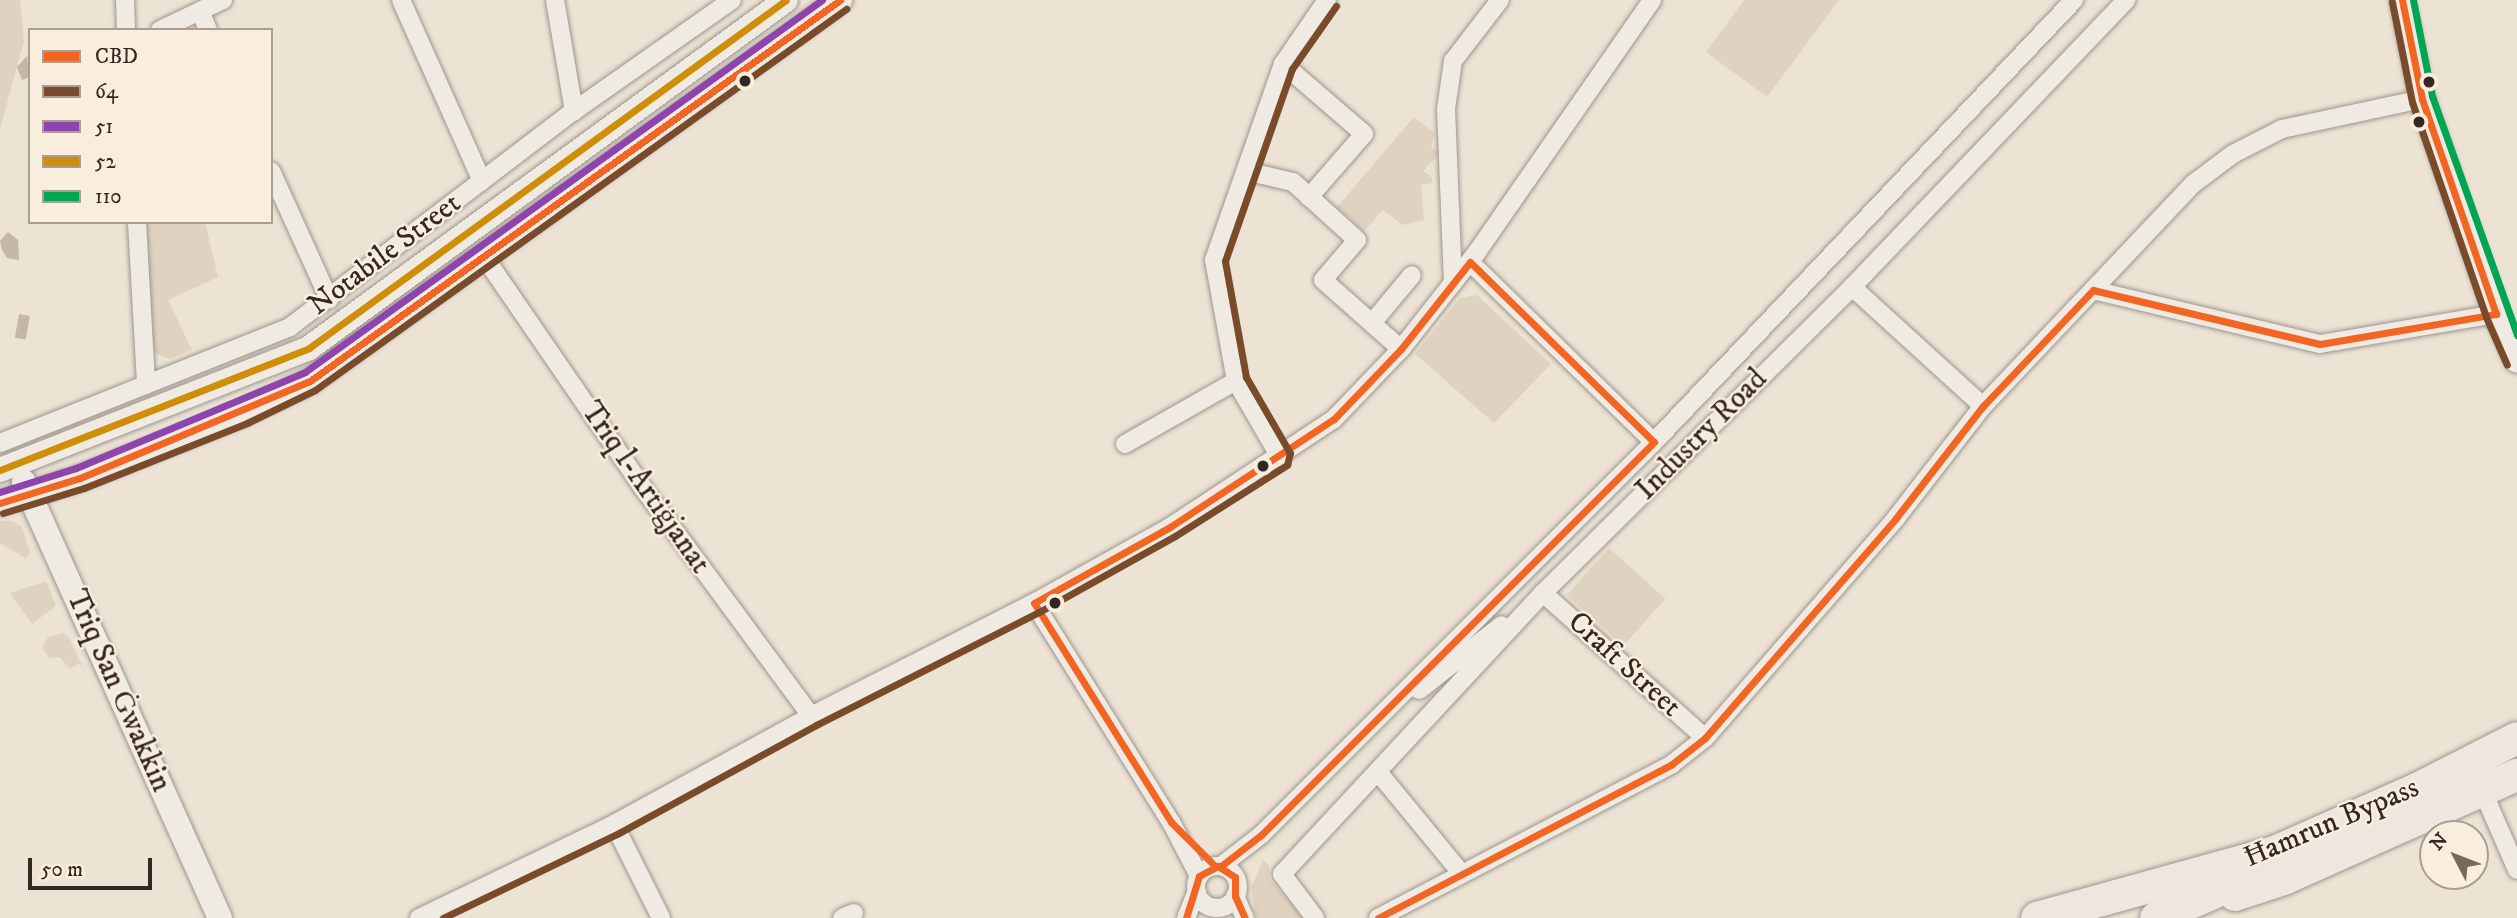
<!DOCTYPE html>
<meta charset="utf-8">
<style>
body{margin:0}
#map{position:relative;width:2517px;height:918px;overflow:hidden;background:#ece3d5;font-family:"IM FELL DW Pica",serif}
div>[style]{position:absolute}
.green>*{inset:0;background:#dfd2c0;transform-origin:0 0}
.water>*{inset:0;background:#c5b7a5;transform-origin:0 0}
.roads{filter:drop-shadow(0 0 2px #9d968e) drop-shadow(0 0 2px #9d968e)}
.street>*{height:18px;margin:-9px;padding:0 9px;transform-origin:9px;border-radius:9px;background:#efebe3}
.street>.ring{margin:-9px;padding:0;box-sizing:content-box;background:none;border:18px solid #efebe3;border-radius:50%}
.secondary>*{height:24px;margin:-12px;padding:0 12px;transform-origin:12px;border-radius:12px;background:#efebe3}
.highway>*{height:32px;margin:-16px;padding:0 16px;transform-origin:16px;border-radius:16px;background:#ede7df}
.bus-1>*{height:7px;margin:-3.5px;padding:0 3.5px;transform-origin:3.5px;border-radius:3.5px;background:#f26522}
.bus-2>*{height:7px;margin:-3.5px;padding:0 3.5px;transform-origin:3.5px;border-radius:3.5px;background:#7a4b2a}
.bus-3>*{height:7px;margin:-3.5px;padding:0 3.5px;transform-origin:3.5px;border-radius:3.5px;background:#8e44ad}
.bus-4>*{height:7px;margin:-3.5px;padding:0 3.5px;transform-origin:3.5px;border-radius:3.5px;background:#d08d07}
.bus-5>*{height:7px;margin:-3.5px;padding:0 3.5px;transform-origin:3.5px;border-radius:3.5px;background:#00a651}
.dots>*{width:19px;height:19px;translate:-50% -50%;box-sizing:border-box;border:4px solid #f9eedd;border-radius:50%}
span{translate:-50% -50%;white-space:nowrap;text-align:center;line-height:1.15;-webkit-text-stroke:5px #f9eedd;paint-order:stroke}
.street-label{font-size:30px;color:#342721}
.legend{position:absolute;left:28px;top:28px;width:245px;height:196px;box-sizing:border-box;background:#f9eedd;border:2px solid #aa9e92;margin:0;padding:9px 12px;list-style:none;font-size:21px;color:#342721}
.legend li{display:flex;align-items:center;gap:14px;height:35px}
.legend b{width:35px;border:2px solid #aa9e92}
.north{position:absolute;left:2419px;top:820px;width:70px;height:70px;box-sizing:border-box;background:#f9eedd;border:2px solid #aa9e92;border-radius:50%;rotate:312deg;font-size:19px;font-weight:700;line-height:28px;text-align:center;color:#342721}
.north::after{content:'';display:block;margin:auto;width:24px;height:32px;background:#746960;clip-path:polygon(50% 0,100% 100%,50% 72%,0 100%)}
.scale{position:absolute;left:28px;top:858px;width:124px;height:32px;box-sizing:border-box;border:4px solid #342721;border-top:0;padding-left:9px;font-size:21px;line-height:24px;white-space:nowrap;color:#342721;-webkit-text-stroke:5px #f9eedd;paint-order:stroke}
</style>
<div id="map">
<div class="green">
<i style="clip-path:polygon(0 0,20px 0,24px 41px,0 129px)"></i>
<i style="clip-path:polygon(1744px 0,1839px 0,1767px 97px,1706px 52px)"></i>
<i style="clip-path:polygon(1414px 117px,1435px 133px,1431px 147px,1440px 153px,1423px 171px,1432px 177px,1432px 183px,1421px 185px,1424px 220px,1402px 225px,1383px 210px,1364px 231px,1337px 207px)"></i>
<i style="clip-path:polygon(146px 222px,205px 222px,218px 277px,168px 300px,192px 350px,170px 359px,154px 353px)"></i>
<i style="clip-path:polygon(1477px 295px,1551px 364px,1494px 423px,1415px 354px,1460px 298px)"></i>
<i style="clip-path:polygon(0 521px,12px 521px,22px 527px,30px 552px,26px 559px,0 543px)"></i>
<i style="left:1609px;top:548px;width:76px;height:63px;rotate:42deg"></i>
<i style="clip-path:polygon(46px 581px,56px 606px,32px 624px,10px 593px)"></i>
<i style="clip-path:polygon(63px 633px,69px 637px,84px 670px,79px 663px,70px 669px,60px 657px,49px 658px,42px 648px,48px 637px)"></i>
<i style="clip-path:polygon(1263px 860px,1269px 866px,1270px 879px,1303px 918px,1256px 918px,1251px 888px)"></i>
</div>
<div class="water">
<i style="clip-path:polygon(27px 56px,30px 77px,22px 80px,17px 67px)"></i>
<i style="clip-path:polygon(8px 232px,18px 240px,19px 260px,7px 258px,2px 250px,0 241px)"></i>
<i style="left:19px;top:314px;width:11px;height:24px;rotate:10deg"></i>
</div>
<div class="roads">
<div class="street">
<i style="left:125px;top:0;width:30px;rotate:88deg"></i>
<i style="left:401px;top:0;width:198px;rotate:65.9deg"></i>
<i style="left:555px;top:0;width:113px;rotate:80.3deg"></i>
<i style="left:200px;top:11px;width:21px;rotate:67deg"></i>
<i style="left:160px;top:30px;width:70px;rotate:-25.5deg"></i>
<i style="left:1283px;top:64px;width:107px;rotate:40.8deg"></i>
<i style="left:1364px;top:134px;width:84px;rotate:131.1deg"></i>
<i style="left:271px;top:171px;width:141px;rotate:65.6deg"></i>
<i style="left:1246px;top:171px;width:48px;rotate:13.2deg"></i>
<i style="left:1293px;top:182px;width:86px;rotate:42.2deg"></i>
<i style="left:1357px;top:240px;width:52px;rotate:130.4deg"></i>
<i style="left:1323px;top:280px;width:104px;rotate:41.5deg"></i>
<i style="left:137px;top:222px;width:163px;rotate:86.8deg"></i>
<i style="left:483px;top:255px;width:283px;rotate:55.5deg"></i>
<i style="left:643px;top:488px;width:283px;rotate:53.6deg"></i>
<i style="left:1470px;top:262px;width:257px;rotate:44.4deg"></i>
<i style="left:1453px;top:283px;width:174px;rotate:-92.3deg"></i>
<i style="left:1446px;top:109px;width:49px;rotate:-81.7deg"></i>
<i style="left:1453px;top:61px;width:77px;rotate:-52.4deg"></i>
<i style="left:1852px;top:287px;width:177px;rotate:42.3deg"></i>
<i style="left:2093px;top:290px;width:233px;rotate:13.4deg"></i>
<i style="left:2320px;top:344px;width:179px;rotate:-9.7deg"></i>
<i style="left:1372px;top:323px;width:62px;rotate:-50.2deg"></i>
<i style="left:0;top:443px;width:312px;rotate:-21.8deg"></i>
<i style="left:290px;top:327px;width:357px;rotate:-37.3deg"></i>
<i style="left:574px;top:111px;width:193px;rotate:-35.1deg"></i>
<i style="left:1125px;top:444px;width:128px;rotate:-29.6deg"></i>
<i style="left:1280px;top:457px;width:88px;rotate:-120.1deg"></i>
<i style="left:1236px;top:381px;width:123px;rotate:-100.3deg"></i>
<i style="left:1214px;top:260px;width:208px;rotate:-70.6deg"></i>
<i style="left:1283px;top:64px;width:78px;rotate:-55.5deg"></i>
<i style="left:1543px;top:593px;width:217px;rotate:41.8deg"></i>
<i style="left:1034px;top:603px;width:258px;rotate:58deg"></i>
<i style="left:1171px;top:822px;width:61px;rotate:62.6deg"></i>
<i style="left:1419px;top:690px;width:105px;rotate:-38.1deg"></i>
<i style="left:1378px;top:772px;width:132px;rotate:50.5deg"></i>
<i style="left:2483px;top:792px;width:85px;rotate:66.4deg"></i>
<i style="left:614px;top:824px;width:105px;rotate:63.4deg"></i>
<i style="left:1221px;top:866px;width:51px;rotate:-37.8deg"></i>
<i style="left:1261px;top:835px;width:556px;rotate:-45deg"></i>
<i style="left:1654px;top:442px;width:610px;rotate:-46.46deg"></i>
<i class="ring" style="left:1196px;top:866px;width:24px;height:24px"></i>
<i style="left:1235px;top:896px;width:24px;rotate:66deg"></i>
<i style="left:419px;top:918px;width:216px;rotate:-25.7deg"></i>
<i style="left:614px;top:824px;width:225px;rotate:-28.7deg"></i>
<i style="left:811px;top:716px;width:250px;rotate:-26.9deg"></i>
<i style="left:1034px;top:603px;width:156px;rotate:-29.2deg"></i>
<i style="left:1170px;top:527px;width:196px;rotate:-33.4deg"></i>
<i style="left:1334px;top:419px;width:97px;rotate:-46.3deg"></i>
<i style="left:1401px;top:349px;width:123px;rotate:-51.9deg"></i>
<i style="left:1477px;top:252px;width:307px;rotate:-55.2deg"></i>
<i style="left:842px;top:918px;width:13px;rotate:-23deg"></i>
<i style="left:1186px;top:918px;width:29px;rotate:-68deg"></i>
<i style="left:1315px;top:918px;width:55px;rotate:-126.9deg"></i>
<i style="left:1282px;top:874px;width:384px;rotate:-47.1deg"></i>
<i style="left:1543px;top:593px;width:435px;rotate:-44.7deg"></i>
<i style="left:1852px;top:287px;width:397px;rotate:-46.3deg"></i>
<i style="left:1378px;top:918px;width:332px;rotate:-27.6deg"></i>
<i style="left:1672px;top:764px;width:42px;rotate:-38.2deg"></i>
<i style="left:1705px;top:738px;width:291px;rotate:-49deg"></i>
<i style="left:1896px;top:518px;width:142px;rotate:-52.2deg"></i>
<i style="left:1983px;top:406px;width:306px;rotate:-46.6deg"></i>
<i style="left:2193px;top:184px;width:50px;rotate:-36.9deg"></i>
<i style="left:2233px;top:154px;width:55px;rotate:-27deg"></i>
<i style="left:2282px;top:129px;width:143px;rotate:-12.1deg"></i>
</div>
<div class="secondary">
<i style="left:2402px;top:0;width:101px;rotate:78.6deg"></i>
<i style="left:2422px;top:99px;width:227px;rotate:71deg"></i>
<i style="left:2496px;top:314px;width:51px;rotate:65.9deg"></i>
<i style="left:0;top:470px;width:332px;rotate:-21.5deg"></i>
<i style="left:309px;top:348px;width:590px;rotate:-36.11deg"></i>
<i style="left:24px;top:482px;width:478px;rotate:65.8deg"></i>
<i style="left:0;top:503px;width:84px;rotate:-17.4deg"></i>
<i style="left:80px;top:478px;width:175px;rotate:-21.7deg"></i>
<i style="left:243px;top:413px;width:74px;rotate:-25.5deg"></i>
<i style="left:310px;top:381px;width:653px;rotate:-35.71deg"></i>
</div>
<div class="highway">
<i style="left:2235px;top:895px;width:52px;rotate:-18.1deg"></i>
<i style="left:2284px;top:879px;width:255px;rotate:-24.1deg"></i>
<i style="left:2037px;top:918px;width:247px;rotate:-15.5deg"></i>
<i style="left:2275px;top:852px;width:155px;rotate:-23.9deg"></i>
<i style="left:2417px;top:789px;width:112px;rotate:-27deg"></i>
<i style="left:2156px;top:918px;width:108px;rotate:-23.5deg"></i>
</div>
</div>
<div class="bus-1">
<i style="left:0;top:503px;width:84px;rotate:-17.4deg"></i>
<i style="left:80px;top:478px;width:250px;rotate:-22.9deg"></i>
<i style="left:310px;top:381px;width:653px;rotate:-35.71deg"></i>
<i style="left:1215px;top:866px;width:62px;rotate:-135deg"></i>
<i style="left:1171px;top:822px;width:258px;rotate:-122deg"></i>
<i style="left:1034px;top:603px;width:156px;rotate:-29.2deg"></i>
<i style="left:1170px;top:527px;width:196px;rotate:-33.4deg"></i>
<i style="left:1334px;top:419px;width:97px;rotate:-46.3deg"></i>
<i style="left:1401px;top:349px;width:111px;rotate:-51.6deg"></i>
<i style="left:1470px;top:262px;width:257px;rotate:44.4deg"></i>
<i style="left:1654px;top:442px;width:556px;rotate:135deg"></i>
<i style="left:1261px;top:835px;width:51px;rotate:142.2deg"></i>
<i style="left:1186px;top:918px;width:44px;rotate:-72.8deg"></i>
<i style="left:1199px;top:876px;width:21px;rotate:-28deg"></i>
<i style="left:1218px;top:866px;width:20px;rotate:33deg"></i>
<i style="left:1235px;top:877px;width:19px;rotate:90deg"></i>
<i style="left:1235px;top:896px;width:24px;rotate:66deg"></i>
<i style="left:1378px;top:918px;width:332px;rotate:-27.6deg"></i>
<i style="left:1672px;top:764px;width:42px;rotate:-38.2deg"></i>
<i style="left:1705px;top:738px;width:291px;rotate:-49deg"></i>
<i style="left:1896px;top:518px;width:142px;rotate:-52.2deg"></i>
<i style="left:1983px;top:406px;width:160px;rotate:-46.5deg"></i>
<i style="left:2093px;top:290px;width:233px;rotate:13.4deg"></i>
<i style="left:2320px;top:344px;width:179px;rotate:-9.7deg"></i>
<i style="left:2496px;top:314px;width:227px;rotate:-109deg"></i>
<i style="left:2422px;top:99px;width:101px;rotate:-101.4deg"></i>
</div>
<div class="bus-2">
<i style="left:2392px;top:2px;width:102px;rotate:78.7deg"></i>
<i style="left:2412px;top:102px;width:227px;rotate:71deg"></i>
<i style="left:2486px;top:317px;width:52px;rotate:66.4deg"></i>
<i style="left:3px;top:513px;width:85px;rotate:-17.2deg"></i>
<i style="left:84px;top:488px;width:175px;rotate:-21.7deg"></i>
<i style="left:247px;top:423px;width:76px;rotate:-25.9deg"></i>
<i style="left:315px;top:390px;width:654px;rotate:-35.66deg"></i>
<i style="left:443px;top:918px;width:195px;rotate:-25.8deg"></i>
<i style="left:619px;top:833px;width:225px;rotate:-28.7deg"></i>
<i style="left:816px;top:725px;width:250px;rotate:-26.9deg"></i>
<i style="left:1039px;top:612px;width:156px;rotate:-29.2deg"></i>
<i style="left:1175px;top:536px;width:133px;rotate:-32.4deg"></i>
<i style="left:1287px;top:465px;width:12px;rotate:-76deg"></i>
<i style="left:1290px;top:453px;width:88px;rotate:-120.1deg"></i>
<i style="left:1246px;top:377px;width:118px;rotate:-100.3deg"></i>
<i style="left:1225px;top:261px;width:203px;rotate:-70.8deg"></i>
<i style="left:1292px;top:69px;width:77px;rotate:-55.1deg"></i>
</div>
<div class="bus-3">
<i style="left:0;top:492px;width:80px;rotate:-17.5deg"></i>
<i style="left:76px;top:468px;width:248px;rotate:-22.7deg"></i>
<i style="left:305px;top:372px;width:637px;rotate:-35.74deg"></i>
</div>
<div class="bus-4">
<i style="left:0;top:470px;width:332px;rotate:-21.5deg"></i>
<i style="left:309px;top:348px;width:590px;rotate:-36.11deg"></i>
</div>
<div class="bus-5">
<i style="left:2413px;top:0;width:98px;rotate:78.8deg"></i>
<i style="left:2432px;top:96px;width:254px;rotate:70.4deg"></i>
</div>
<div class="dots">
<i style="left:745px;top:81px;background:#342721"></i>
<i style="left:2429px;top:82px;background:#342721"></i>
<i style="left:2419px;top:122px;background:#342721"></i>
<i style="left:1263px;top:466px;background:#342721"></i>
<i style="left:1055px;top:603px;background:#342721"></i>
</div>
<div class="street-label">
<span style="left:385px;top:255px;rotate:-37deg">Notabile Street</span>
<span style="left:1702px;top:435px;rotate:-45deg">Industry Road</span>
<span style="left:645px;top:488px;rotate:55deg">Triq l-Artiġjanat</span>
<span style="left:1624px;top:665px;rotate:42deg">Craft Street</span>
<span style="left:118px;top:691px;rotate:66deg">Triq San Ġwakkin</span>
<span style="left:2332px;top:823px;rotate:-23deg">Ħamrun Bypass</span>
</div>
<ul class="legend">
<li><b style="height:9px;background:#f26522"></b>CBD</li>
<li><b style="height:9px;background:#7a4b2a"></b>64</li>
<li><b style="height:9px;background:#8e44ad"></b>51</li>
<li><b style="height:9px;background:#d08d07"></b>52</li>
<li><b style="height:9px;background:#00a651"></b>110</li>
</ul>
<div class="north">N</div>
<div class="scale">50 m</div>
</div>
